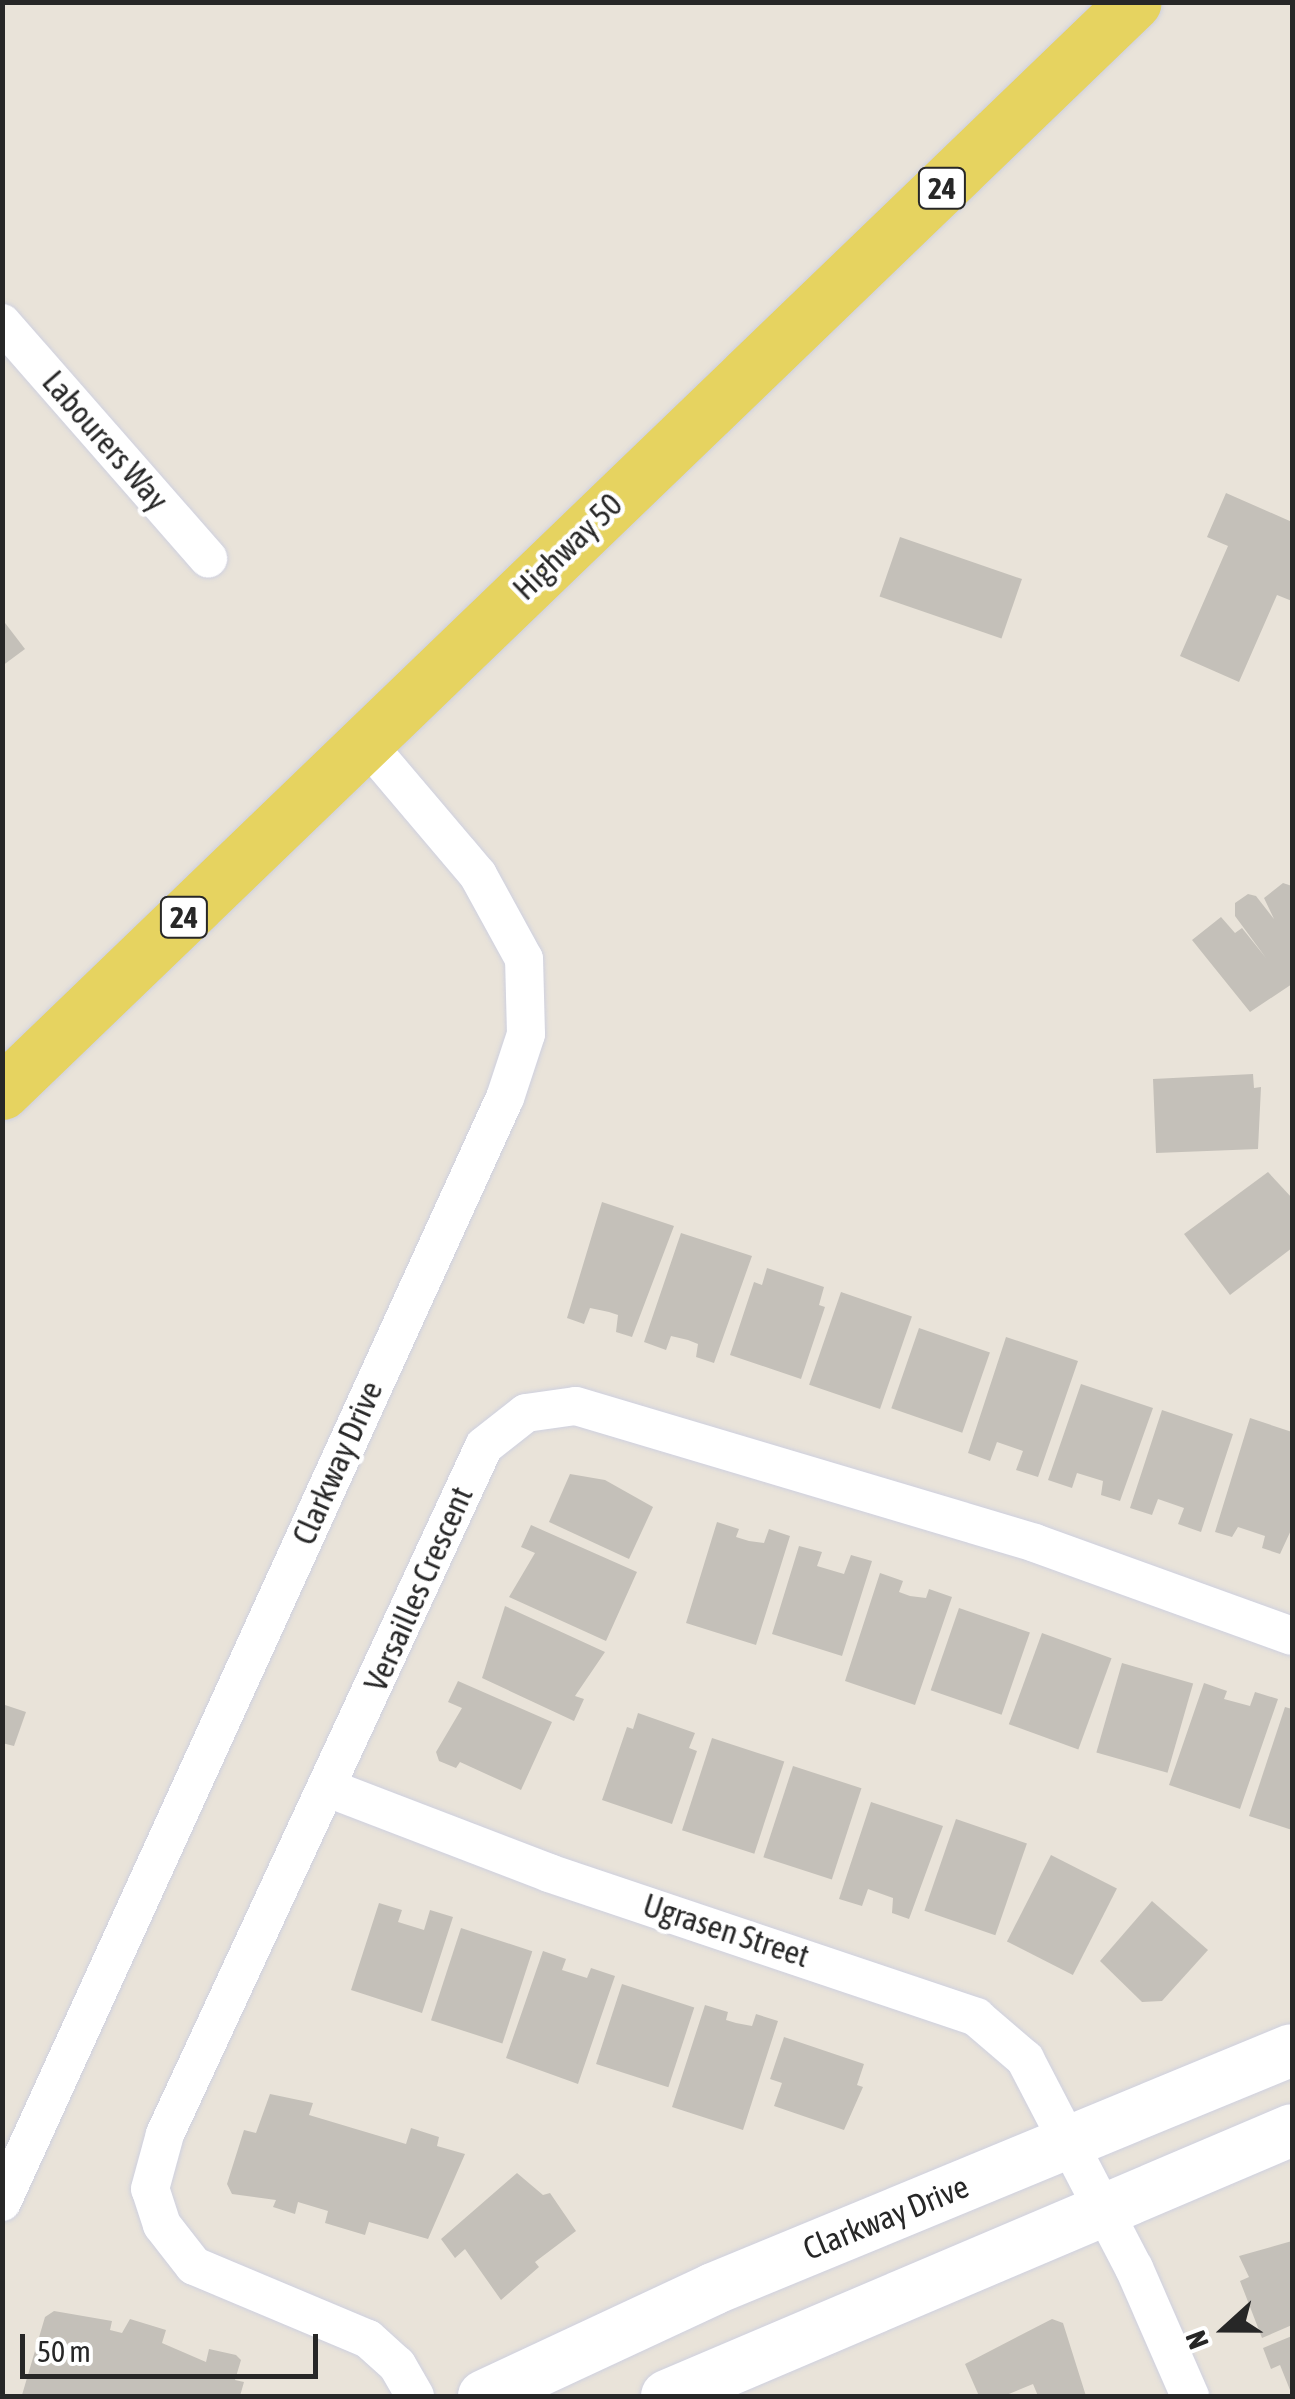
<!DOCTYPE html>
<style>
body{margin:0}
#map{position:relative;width:1295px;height:2399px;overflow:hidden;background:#e9e3d9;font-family:"Asap Condensed",sans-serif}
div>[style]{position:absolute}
.building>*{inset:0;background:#c4c0b9;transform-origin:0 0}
.roads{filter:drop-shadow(0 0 2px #ced0df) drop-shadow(0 0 2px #ced0df)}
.street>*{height:38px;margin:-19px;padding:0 19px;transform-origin:19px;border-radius:19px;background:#fff}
.secondary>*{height:52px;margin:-26px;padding:0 26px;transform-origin:26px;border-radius:26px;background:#fff}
.primary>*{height:55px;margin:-27.5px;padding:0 27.5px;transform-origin:27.5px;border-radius:27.5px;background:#e6d360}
span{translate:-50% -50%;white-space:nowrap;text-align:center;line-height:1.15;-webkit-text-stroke:9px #fff;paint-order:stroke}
.shield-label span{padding:2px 8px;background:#fff;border:2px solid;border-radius:8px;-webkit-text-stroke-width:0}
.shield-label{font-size:30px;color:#272727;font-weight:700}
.street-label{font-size:32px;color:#272727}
.frame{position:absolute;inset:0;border:5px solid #272727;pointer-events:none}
.north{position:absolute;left:1175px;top:2279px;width:100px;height:100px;-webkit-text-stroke:8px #fff;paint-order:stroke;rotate:249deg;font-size:28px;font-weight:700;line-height:40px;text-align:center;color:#272727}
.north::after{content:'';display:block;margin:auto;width:35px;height:45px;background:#272727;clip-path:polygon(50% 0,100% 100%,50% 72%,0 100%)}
.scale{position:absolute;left:20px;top:2334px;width:298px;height:45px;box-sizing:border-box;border:5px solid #272727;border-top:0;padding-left:12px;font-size:30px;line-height:35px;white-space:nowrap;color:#272727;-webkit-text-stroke:8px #fff;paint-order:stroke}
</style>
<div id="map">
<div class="building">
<i style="clip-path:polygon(1226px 493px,1292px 522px,1292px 601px,1277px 595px,1239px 682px,1180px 656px,1228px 546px,1207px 537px)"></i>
<i style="left:900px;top:537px;width:129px;height:63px;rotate:19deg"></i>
<i style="clip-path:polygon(2px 619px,25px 649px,2px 666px)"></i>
<i style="clip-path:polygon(1283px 883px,1292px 886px,1292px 984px,1250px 1012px,1192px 940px,1221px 917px,1235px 933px,1242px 928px,1266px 958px,1235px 916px,1235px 903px,1248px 894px,1256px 896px,1274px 919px,1264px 898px)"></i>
<i style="clip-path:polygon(1253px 1074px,1254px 1088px,1261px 1087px,1258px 1149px,1156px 1153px,1153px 1079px)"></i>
<i style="clip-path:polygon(1268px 1172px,1292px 1198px,1292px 1248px,1230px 1295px,1184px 1234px)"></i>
<i style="clip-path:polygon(602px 1202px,674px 1226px,632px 1337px,616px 1332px,618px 1315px,609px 1312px,590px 1308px,584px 1324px,567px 1318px)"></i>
<i style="clip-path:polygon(681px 1233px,752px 1256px,714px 1363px,696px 1357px,698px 1344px,688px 1340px,671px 1336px,666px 1350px,644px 1342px)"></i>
<i style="clip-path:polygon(767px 1268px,824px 1287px,819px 1305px,825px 1307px,801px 1379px,730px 1355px,754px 1282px,762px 1285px)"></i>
<i style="left:841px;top:1292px;width:75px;height:98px;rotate:19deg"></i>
<i style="left:919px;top:1328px;width:75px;height:85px;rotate:19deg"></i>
<i style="clip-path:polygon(1006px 1337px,1078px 1361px,1038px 1477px,1016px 1470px,1023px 1451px,997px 1442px,990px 1461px,968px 1453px)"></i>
<i style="clip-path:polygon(1081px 1384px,1153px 1408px,1120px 1501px,1101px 1495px,1103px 1481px,1077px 1473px,1072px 1488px,1048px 1480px)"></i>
<i style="clip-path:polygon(1162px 1410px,1233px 1434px,1201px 1532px,1178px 1524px,1184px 1508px,1158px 1499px,1152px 1515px,1130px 1508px)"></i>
<i style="clip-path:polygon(1250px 1418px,1292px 1432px,1292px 1528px,1280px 1554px,1262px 1548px,1265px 1536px,1238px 1527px,1232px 1537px,1215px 1532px)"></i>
<i style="clip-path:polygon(570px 1474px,605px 1480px,653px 1507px,629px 1559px,549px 1522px)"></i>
<i style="clip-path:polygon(717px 1522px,739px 1529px,736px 1537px,749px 1541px,764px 1543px,769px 1529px,790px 1536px,756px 1645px,686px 1623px)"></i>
<i style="clip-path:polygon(531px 1525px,637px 1572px,606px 1641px,509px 1597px,535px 1553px,521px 1547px)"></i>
<i style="clip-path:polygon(799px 1546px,822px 1552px,817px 1566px,844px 1574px,851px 1555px,872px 1561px,842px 1656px,772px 1634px)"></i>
<i style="clip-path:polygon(880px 1573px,903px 1581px,899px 1592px,910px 1596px,926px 1598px,929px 1589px,952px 1597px,915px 1705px,845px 1681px)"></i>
<i style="clip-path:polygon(505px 1606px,605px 1652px,575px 1696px,584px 1699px,574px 1721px,482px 1678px)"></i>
<i style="left:959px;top:1608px;width:75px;height:87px;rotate:19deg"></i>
<i style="left:1042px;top:1633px;width:74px;height:97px;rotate:20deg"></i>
<i style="left:1122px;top:1663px;width:74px;height:93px;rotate:16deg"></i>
<i style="clip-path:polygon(458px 1681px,552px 1722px,521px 1790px,460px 1762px,456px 1768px,439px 1761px,436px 1752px,462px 1708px,448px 1702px)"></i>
<i style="clip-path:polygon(1204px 1683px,1227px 1691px,1224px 1699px,1250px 1706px,1255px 1692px,1278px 1699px,1240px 1809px,1169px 1785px)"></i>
<i style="clip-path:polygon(2px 1704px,26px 1712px,14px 1746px,2px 1743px)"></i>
<i style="clip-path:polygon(1285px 1707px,1292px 1709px,1292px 1830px,1249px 1816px)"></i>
<i style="clip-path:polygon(638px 1713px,695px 1733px,689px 1748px,697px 1751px,672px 1824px,602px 1800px,627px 1727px,633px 1729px)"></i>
<i style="left:712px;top:1738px;width:76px;height:97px;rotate:18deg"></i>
<i style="left:793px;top:1766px;width:72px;height:96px;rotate:18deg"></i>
<i style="clip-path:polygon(871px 1802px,943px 1826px,909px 1919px,892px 1913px,893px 1898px,868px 1889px,862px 1906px,839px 1899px)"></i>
<i style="left:956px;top:1819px;width:75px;height:97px;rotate:19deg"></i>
<i style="left:1051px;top:1855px;width:74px;height:97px;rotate:27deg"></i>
<i style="clip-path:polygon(1152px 1901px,1208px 1950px,1162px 2001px,1142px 2002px,1100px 1961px)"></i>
<i style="clip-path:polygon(379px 1903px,402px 1910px,398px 1922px,424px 1930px,430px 1910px,453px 1917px,422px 2013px,351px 1990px)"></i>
<i style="left:461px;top:1928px;width:75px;height:97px;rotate:18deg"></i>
<i style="clip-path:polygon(543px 1951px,566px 1959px,562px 1970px,587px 1978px,591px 1968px,615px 1976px,578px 2084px,506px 2058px)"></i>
<i style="left:622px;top:1984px;width:76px;height:84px;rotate:18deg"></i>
<i style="clip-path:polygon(705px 2005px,728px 2012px,726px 2020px,736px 2023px,752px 2026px,756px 2014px,778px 2021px,743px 2130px,672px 2107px)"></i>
<i style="clip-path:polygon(784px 2037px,864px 2064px,857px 2085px,863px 2087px,844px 2130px,774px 2106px,782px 2083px,770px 2079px)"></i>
<i style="clip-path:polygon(270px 2094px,313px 2103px,309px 2115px,406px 2144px,411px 2128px,439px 2137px,437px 2146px,465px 2154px,428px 2239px,369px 2222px,365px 2235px,325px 2223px,328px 2211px,298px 2202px,295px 2214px,273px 2207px,276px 2200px,232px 2194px,227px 2184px,244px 2130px,256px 2133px)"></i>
<i style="clip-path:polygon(517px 2173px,543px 2195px,550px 2193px,576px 2231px,535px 2262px,539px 2267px,501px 2300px,465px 2249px,455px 2258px,441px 2239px)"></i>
<i style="clip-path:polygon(1292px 2241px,1292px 2325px,1262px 2338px,1240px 2281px,1249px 2277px,1239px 2256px)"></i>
<i style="clip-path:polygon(54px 2311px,112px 2321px,110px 2330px,122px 2333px,130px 2319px,166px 2330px,162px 2343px,206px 2362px,209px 2349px,236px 2355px,241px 2360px,235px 2380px,244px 2382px,240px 2396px,22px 2395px,45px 2317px)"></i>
<i style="clip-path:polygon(1052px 2319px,1063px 2323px,1086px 2396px,1038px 2396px,1033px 2384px,1004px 2396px,979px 2396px,965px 2364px)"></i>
<i style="clip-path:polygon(1292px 2336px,1292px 2395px,1280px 2365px,1271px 2369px,1263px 2348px)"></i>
</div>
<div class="roads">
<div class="street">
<i style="left:2px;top:323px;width:313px;rotate:48.8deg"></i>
<i style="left:328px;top:1788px;width:237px;rotate:21deg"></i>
<i style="left:549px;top:1873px;width:451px;rotate:18.6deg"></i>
<i style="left:976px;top:2017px;width:65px;rotate:40.6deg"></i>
<i style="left:1025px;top:2059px;width:236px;rotate:62.5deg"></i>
<i style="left:1134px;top:2268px;width:140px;rotate:66.4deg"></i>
<i style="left:2px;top:2202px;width:1213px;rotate:-65.51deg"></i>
<i style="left:505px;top:1098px;width:67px;rotate:-71.8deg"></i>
<i style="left:526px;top:1034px;width:75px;rotate:-91.5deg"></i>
<i style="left:524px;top:959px;width:96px;rotate:-118.7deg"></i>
<i style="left:478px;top:875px;width:173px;rotate:-130.3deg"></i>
<i style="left:415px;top:2396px;width:36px;rotate:-120deg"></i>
<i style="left:397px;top:2365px;width:39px;rotate:-138deg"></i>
<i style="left:368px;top:2339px;width:189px;rotate:-157.2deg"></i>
<i style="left:194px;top:2266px;width:52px;rotate:-128deg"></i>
<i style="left:162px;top:2225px;width:38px;rotate:-108deg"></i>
<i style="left:150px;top:2189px;width:57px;rotate:-74.7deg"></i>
<i style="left:165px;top:2134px;width:758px;rotate:-65.12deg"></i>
<i style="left:484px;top:1446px;width:53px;rotate:-38.2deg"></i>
<i style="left:526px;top:1413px;width:50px;rotate:-8deg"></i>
<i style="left:576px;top:1406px;width:479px;rotate:16.6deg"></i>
<i style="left:1035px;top:1543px;width:273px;rotate:19.9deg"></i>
</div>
<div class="secondary">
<i style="left:484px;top:2396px;width:253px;rotate:-25deg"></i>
<i style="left:713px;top:2289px;width:626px;rotate:-22.43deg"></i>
<i style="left:667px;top:2396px;width:679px;rotate:-23.05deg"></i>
</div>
<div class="primary">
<i style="left:2px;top:1092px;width:1571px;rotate:-43.92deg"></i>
</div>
</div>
<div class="shield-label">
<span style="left:942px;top:188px">24</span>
<span style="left:184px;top:917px">24</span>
</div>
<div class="street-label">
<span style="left:105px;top:441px;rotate:49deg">Labourers Way</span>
<span style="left:568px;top:547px;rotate:-44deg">Highway 50</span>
<span style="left:338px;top:1463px;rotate:-66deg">Clarkway Drive</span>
<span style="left:419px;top:1589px;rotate:-66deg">Versailles Crescent</span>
<span style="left:726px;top:1931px;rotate:18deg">Ugrasen Street</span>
<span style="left:886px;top:2218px;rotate:-22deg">Clarkway Drive</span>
</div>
<div class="frame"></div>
<div class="north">N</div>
<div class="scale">50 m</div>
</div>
